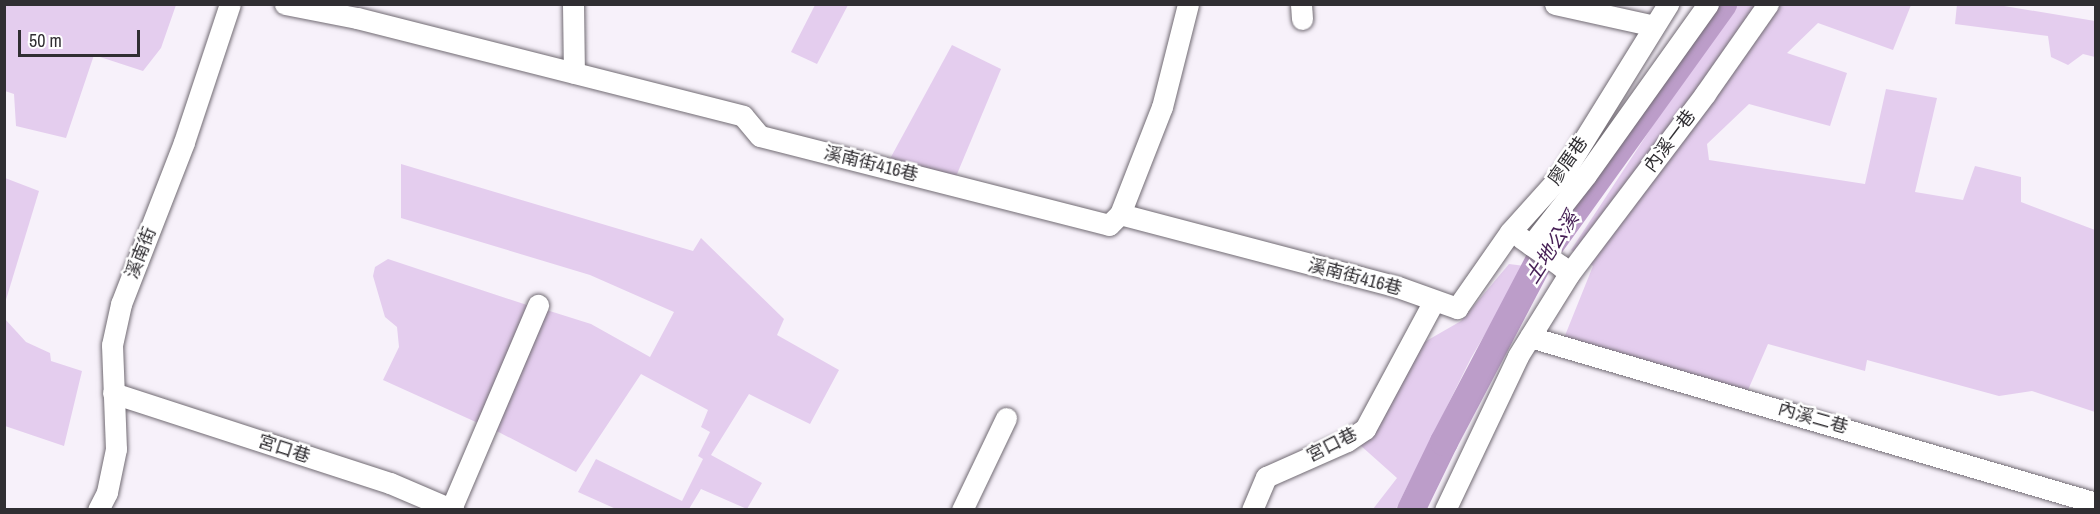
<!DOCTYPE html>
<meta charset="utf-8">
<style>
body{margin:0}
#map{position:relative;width:2100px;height:514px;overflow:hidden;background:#f7f1fa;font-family:"Archivo Narrow","Noto Sans TC",sans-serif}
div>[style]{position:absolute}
.green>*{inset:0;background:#e4cdee}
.river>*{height:28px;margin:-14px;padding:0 14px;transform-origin:14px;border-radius:14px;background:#bc9dc9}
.roads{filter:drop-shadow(0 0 2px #716b73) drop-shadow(0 0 2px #716b73)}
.minor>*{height:21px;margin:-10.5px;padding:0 10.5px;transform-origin:10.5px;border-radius:10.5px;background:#fff}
span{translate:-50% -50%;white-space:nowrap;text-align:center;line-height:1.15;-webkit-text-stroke:5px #fff;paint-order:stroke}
.street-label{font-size:18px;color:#302e32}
.water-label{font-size:20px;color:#451e54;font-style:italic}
.frame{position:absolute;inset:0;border:6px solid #302e32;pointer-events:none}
.scale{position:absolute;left:18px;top:30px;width:122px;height:27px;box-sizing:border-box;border:3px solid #302e32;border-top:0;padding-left:8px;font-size:18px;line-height:21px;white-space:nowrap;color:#302e32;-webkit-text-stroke:4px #fff;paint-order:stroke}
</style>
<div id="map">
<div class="green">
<i style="clip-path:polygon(5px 4px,176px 4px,176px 5px,161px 48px,143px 71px,94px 55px,66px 138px,16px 126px,14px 94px,5px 91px)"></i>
<i style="clip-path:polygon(1957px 4px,1998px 5px,2095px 21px,2095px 57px,2083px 54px,2068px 65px,2051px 57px,2048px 36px,1955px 24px)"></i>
<i style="clip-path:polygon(815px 5px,848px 5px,817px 64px,791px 52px)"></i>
<i style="clip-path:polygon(1732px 5px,1911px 5px,1893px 50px,1818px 23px,1787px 53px,1847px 73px,1830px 126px,1749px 104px,1707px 144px,1709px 160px,1865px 184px,1886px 89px,1937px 98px,1915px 192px,1963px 200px,1975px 166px,2021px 177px,2021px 202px,2095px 230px,2095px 412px,2032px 391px,1999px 396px,1867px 360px,1865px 371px,1768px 344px,1748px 390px,1562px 343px,1593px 266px,1571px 250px)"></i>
<i style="clip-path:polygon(952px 45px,1001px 69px,952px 186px,885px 168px)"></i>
<i style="clip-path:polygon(401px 164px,693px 251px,701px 238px,784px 319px,777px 335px,839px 370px,810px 424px,749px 394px,711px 455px,762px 483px,747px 509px,701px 489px,689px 509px,616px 509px,578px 492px,596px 459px,682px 501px,703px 459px,698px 456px,710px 432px,701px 427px,708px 410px,641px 374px,576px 472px,487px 426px,537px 307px,591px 324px,650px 357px,674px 312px,590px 275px,401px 218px)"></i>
<i style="clip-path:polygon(5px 178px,39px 191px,5px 303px,4px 178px)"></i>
<i style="clip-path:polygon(388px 259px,530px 306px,478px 423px,383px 380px,399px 347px,397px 327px,385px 317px,373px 276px,375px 267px)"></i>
<i style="clip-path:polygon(1509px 264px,1525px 266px,1471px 358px,1396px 509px,1373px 509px,1397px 478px,1360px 445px,1421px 344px,1461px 321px)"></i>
<i style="clip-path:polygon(5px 319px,26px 342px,50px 353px,51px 361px,82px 371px,64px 446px,5px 426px)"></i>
</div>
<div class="river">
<i style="left:1411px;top:510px;width:76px;rotate:-64.1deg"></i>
<i style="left:1444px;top:442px;width:207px;rotate:-62.3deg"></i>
<i style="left:1540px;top:259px;width:314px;rotate:-54.3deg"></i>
</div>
<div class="roads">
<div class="minor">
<i style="left:285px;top:4px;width:73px;rotate:11deg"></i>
<i style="left:357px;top:18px;width:398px;rotate:14.2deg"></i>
<i style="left:743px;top:116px;width:26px;rotate:50deg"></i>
<i style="left:760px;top:136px;width:360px;rotate:14.3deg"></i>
<i style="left:1109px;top:225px;width:16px;rotate:-45deg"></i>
<i style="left:1120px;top:214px;width:287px;rotate:14.7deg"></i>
<i style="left:1398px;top:287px;width:63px;rotate:19.6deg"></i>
<i style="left:1457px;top:308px;width:93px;rotate:-55.1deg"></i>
<i style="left:1510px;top:232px;width:81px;rotate:-48deg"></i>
<i style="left:1564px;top:172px;width:198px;rotate:-58.2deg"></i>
<i style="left:573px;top:4px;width:69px;rotate:89.2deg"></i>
<i style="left:1301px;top:4px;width:15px;rotate:86deg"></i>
<i style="left:1555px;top:4px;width:101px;rotate:12.5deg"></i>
<i style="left:1120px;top:214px;width:115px;rotate:-68.6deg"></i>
<i style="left:1162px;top:107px;width:106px;rotate:-75.8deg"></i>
<i style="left:1521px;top:238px;width:49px;rotate:35deg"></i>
<i style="left:1561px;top:266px;width:11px;rotate:45deg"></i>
<i style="left:1531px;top:245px;width:89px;rotate:-51.8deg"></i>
<i style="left:1586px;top:175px;width:210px;rotate:-54.5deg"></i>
<i style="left:1530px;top:337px;width:590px;rotate:16.35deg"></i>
<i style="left:113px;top:393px;width:291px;rotate:18deg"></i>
<i style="left:390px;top:483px;width:69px;rotate:23.2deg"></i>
<i style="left:451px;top:509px;width:222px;rotate:-66.9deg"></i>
<i style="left:98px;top:510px;width:20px;rotate:-63deg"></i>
<i style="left:107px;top:492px;width:44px;rotate:-78.2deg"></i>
<i style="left:116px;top:449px;width:104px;rotate:-92.2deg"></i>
<i style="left:112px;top:345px;width:42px;rotate:-77.6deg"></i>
<i style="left:121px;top:304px;width:174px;rotate:-68.7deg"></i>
<i style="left:184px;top:142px;width:145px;rotate:-71.6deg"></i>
<i style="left:962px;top:510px;width:102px;rotate:-64.4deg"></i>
<i style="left:1252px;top:510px;width:36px;rotate:-67deg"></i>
<i style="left:1266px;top:477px;width:89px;rotate:-24deg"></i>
<i style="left:1347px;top:441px;width:22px;rotate:-34deg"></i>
<i style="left:1365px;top:429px;width:145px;rotate:-61.7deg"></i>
<i style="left:1445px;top:510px;width:170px;rotate:-64.6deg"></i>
<i style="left:1518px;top:356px;width:97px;rotate:-58.1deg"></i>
<i style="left:1569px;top:274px;width:226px;rotate:-52.9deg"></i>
<i style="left:1705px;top:94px;width:110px;rotate:-55deg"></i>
</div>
</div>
<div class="street-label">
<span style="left:1670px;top:141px;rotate:-53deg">內溪一巷</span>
<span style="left:1568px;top:161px;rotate:-55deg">廖厝巷</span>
<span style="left:871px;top:164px;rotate:14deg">溪南街416巷</span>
<span style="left:141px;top:253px;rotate:-68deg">溪南街</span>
<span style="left:1355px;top:277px;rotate:15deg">溪南街416巷</span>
<span style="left:1813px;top:418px;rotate:16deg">內溪二巷</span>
<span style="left:1332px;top:445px;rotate:-27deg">宮口巷</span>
<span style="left:284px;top:449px;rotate:18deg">宮口巷</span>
</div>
<div class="water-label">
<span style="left:1551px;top:247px;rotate:-57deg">土地公溪</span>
</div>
<div class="frame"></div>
<div class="scale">50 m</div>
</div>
